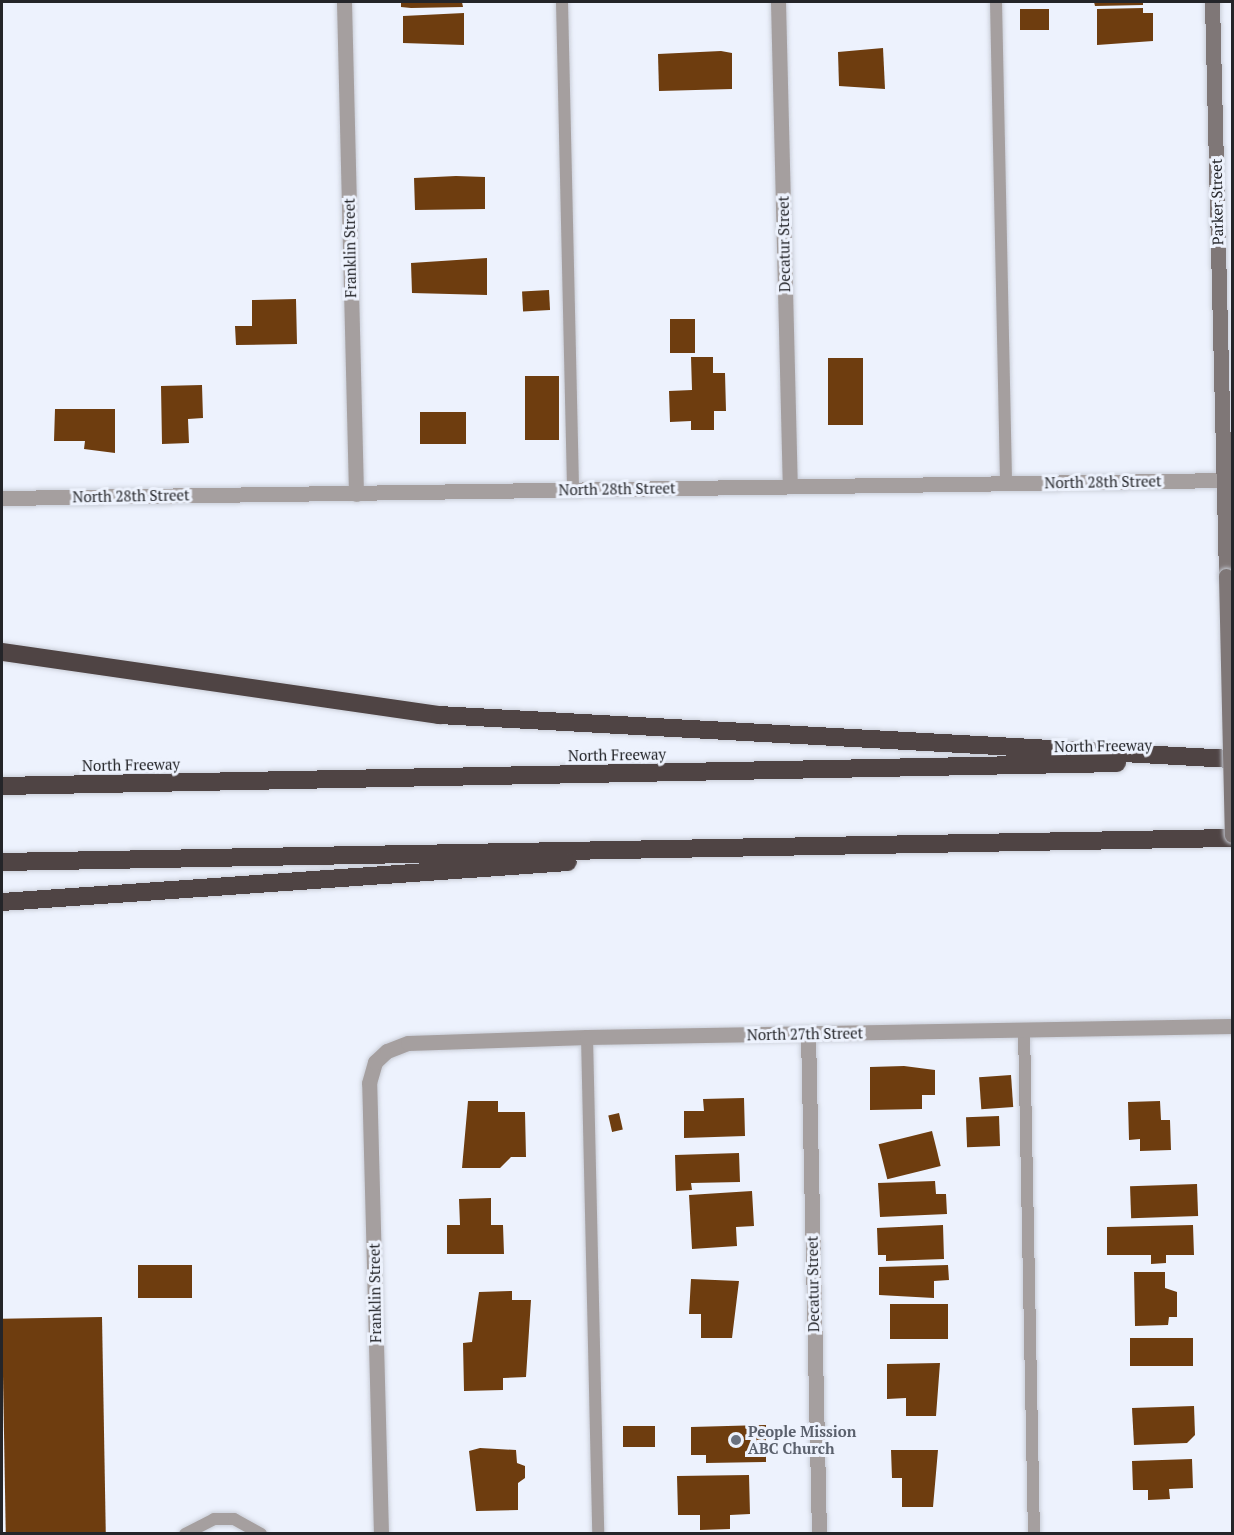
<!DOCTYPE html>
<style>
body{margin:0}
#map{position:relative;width:1234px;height:1535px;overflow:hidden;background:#edf2fd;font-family:"PT Serif",serif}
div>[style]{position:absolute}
.building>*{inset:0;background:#6e3d0f;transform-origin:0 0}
.roads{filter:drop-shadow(0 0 2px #c9cdd7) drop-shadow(0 0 2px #c9cdd7)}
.lane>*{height:12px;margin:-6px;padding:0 6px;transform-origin:6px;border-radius:6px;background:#a59f9f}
.street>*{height:15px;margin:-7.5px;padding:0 7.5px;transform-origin:7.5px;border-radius:7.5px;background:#a59f9f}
.secondary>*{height:15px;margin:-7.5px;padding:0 7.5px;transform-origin:7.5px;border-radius:7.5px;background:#7f7777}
.highway>*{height:18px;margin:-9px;padding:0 9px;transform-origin:9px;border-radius:9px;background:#4f4444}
.bridges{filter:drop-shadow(0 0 2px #c9cdd7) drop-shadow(0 0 2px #c9cdd7)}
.secondary-bridge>*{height:15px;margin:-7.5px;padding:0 7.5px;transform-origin:7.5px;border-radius:7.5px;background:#7f7777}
.dots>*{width:16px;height:16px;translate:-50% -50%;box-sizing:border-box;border:3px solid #edf2fd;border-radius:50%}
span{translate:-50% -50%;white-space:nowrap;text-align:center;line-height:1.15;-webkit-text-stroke:6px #edf2fd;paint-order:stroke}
.street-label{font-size:15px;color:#242529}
.worship-label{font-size:15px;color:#5b616d;font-weight:700}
.left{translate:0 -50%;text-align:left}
.frame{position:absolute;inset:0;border:3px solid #242529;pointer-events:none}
</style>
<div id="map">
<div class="building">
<i style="clip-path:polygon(401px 2px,462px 2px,463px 7px,411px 8px,401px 7px)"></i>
<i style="clip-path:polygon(1094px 2px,1143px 2px,1143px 5px,1095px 6px)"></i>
<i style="clip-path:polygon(1143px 8px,1143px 13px,1153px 13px,1153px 41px,1097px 45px,1097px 9px)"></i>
<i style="left:1049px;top:9px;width:21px;height:29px;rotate:90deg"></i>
<i style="clip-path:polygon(464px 13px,464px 45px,403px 43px,403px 16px)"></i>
<i style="clip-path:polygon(883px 48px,885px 89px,839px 86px,838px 52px)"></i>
<i style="clip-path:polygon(721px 51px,732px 53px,732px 89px,659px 91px,658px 54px)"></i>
<i style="clip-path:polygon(456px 176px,485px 177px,485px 209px,415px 210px,414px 178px)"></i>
<i style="clip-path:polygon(487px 258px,487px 295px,412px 293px,411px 263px)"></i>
<i style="left:549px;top:290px;width:20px;height:27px;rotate:87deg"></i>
<i style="clip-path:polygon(296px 299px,297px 344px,236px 345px,235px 326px,252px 326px,252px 300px)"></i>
<i style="left:670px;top:319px;width:25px;height:34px"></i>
<i style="clip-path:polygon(691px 357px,713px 357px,713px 373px,725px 373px,726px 411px,714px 411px,714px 430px,691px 430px,691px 421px,670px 422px,669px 391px,692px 390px)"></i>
<i style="left:828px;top:358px;width:35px;height:67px"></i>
<i style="left:525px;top:376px;width:34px;height:64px"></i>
<i style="clip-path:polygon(202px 385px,203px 418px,188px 419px,189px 443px,162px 444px,161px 386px)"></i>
<i style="clip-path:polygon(55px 409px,115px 409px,115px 453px,84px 449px,85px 441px,54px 441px)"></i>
<i style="left:420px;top:412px;width:46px;height:32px"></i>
<i style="clip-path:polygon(904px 1066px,935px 1070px,935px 1095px,922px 1095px,922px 1109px,870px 1110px,870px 1067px)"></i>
<i style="left:1011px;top:1075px;width:32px;height:32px;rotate:86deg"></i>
<i style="clip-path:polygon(744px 1098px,745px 1136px,684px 1138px,684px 1111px,704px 1111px,703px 1099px)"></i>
<i style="clip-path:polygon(468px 1101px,498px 1101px,498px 1112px,525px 1112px,526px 1157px,511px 1157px,500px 1168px,462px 1168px)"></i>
<i style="clip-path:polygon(1160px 1101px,1161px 1120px,1170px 1120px,1171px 1150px,1140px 1151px,1140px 1139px,1129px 1140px,1128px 1102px)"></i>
<i style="left:619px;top:1113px;width:17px;height:11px;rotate:77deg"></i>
<i style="left:999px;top:1116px;width:30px;height:33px;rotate:88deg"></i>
<i style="left:932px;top:1131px;width:36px;height:55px;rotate:76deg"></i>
<i style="clip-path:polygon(739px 1153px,740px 1182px,691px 1183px,692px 1190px,676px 1191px,675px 1155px)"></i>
<i style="clip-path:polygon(935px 1181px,936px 1194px,946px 1194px,947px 1214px,880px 1217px,878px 1183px)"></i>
<i style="left:1197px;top:1184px;width:32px;height:67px;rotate:88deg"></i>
<i style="clip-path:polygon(752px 1191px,754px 1226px,736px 1227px,737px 1246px,692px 1249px,689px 1195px)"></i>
<i style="clip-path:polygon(491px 1198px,491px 1225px,503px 1225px,504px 1254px,447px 1254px,447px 1225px,460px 1225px,459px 1199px)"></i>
<i style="clip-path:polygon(943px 1225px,944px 1259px,886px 1261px,886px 1255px,878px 1255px,877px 1228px)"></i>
<i style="clip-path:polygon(1193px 1225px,1194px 1255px,1166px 1255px,1166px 1263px,1151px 1264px,1151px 1255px,1107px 1255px,1107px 1227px)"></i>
<i style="left:138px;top:1265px;width:54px;height:33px"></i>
<i style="clip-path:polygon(948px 1265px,949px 1280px,934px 1281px,934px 1298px,879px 1295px,879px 1267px)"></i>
<i style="clip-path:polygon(1134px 1272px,1165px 1272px,1165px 1288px,1177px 1292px,1177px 1317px,1169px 1317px,1168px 1325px,1135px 1326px)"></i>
<i style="clip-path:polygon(691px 1279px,739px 1281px,732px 1338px,701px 1338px,701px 1314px,689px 1314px)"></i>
<i style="clip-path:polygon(512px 1291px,512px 1300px,531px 1300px,526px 1377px,503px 1378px,503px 1390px,464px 1391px,463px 1343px,472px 1342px,479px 1292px)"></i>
<i style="left:948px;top:1304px;width:35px;height:58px;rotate:90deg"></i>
<i style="left:102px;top:1317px;width:217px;height:100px;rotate:89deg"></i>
<i style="left:1193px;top:1338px;width:28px;height:63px;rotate:90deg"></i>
<i style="clip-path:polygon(940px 1363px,936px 1416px,906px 1416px,906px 1398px,887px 1399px,887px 1364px)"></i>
<i style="clip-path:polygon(1194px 1406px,1195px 1435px,1187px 1443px,1134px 1445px,1132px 1408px)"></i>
<i style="clip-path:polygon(766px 1425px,766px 1462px,706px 1463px,706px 1455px,691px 1455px,691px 1427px)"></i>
<i style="left:623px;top:1426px;width:32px;height:21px"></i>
<i style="clip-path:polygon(480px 1448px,516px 1450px,517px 1463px,525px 1466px,525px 1478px,518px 1483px,518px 1510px,476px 1511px,469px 1451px)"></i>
<i style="clip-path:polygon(891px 1450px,938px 1450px,933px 1507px,902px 1507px,902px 1478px,892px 1478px)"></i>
<i style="clip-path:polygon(1192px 1459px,1193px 1488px,1169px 1489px,1170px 1499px,1148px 1500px,1148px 1490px,1133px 1490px,1132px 1461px)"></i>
<i style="clip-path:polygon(749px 1475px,750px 1514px,730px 1515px,730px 1529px,700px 1530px,700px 1515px,678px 1515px,677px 1476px)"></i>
</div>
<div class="roads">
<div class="lane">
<i style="left:562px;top:2px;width:488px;rotate:88.7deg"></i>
<i style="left:996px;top:2px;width:482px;rotate:88.8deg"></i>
<i style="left:1024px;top:1029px;width:505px;rotate:88.87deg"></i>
<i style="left:587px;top:1037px;width:497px;rotate:88.7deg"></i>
<i style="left:185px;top:1534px;width:33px;rotate:-27deg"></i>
<i style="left:214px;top:1519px;width:20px"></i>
<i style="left:234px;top:1519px;width:31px;rotate:29deg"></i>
</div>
<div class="street">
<i style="left:344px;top:2px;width:492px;rotate:88.6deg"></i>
<i style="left:778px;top:2px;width:484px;rotate:88.6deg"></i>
<i style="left:2px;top:498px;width:1230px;rotate:-0.84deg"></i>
<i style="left:808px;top:1034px;width:500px;rotate:88.74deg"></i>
<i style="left:381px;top:1534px;width:451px;rotate:-91.5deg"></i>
<i style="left:369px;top:1083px;width:22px;rotate:-74deg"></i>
<i style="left:375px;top:1062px;width:16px;rotate:-43deg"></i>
<i style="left:387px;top:1051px;width:22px;rotate:-21deg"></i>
<i style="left:408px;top:1043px;width:179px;rotate:-1.9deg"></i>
<i style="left:587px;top:1037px;width:645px;rotate:-0.98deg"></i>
</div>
<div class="secondary">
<i style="left:1212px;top:2px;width:574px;rotate:88.6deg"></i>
</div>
<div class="highway">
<i style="left:2px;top:652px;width:442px;rotate:8.2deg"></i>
<i style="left:439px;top:715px;width:794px;rotate:3.18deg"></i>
<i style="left:2px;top:786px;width:1115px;rotate:-1.18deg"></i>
<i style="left:2px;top:862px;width:1230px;rotate:-1.12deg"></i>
<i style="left:2px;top:902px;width:567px;rotate:-4.04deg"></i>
</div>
</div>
<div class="bridges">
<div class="secondary-bridge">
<i style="left:1226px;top:576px;width:259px;rotate:88.7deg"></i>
</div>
</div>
<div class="dots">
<i style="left:736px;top:1440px;background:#6b7280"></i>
</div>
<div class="street-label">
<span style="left:1217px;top:202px;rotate:-91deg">Parker Street</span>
<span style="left:784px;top:244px;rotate:-91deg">Decatur Street</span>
<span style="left:350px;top:248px;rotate:-91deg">Franklin Street</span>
<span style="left:1103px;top:482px;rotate:-1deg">North 28th Street</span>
<span style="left:617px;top:489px;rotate:-1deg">North 28th Street</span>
<span style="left:131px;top:496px;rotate:-1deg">North 28th Street</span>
<span style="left:1103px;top:746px;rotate:-1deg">North Freeway</span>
<span style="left:617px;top:755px;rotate:-1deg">North Freeway</span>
<span style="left:131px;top:765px;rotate:-1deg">North Freeway</span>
<span style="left:805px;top:1034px;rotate:-1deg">North 27th Street</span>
<span style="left:813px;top:1284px;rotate:-91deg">Decatur Street</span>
<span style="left:375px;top:1293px;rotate:-91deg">Franklin Street</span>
</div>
<div class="worship-label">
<span class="left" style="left:748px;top:1440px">People Mission<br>ABC Church</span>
</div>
<div class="frame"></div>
</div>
